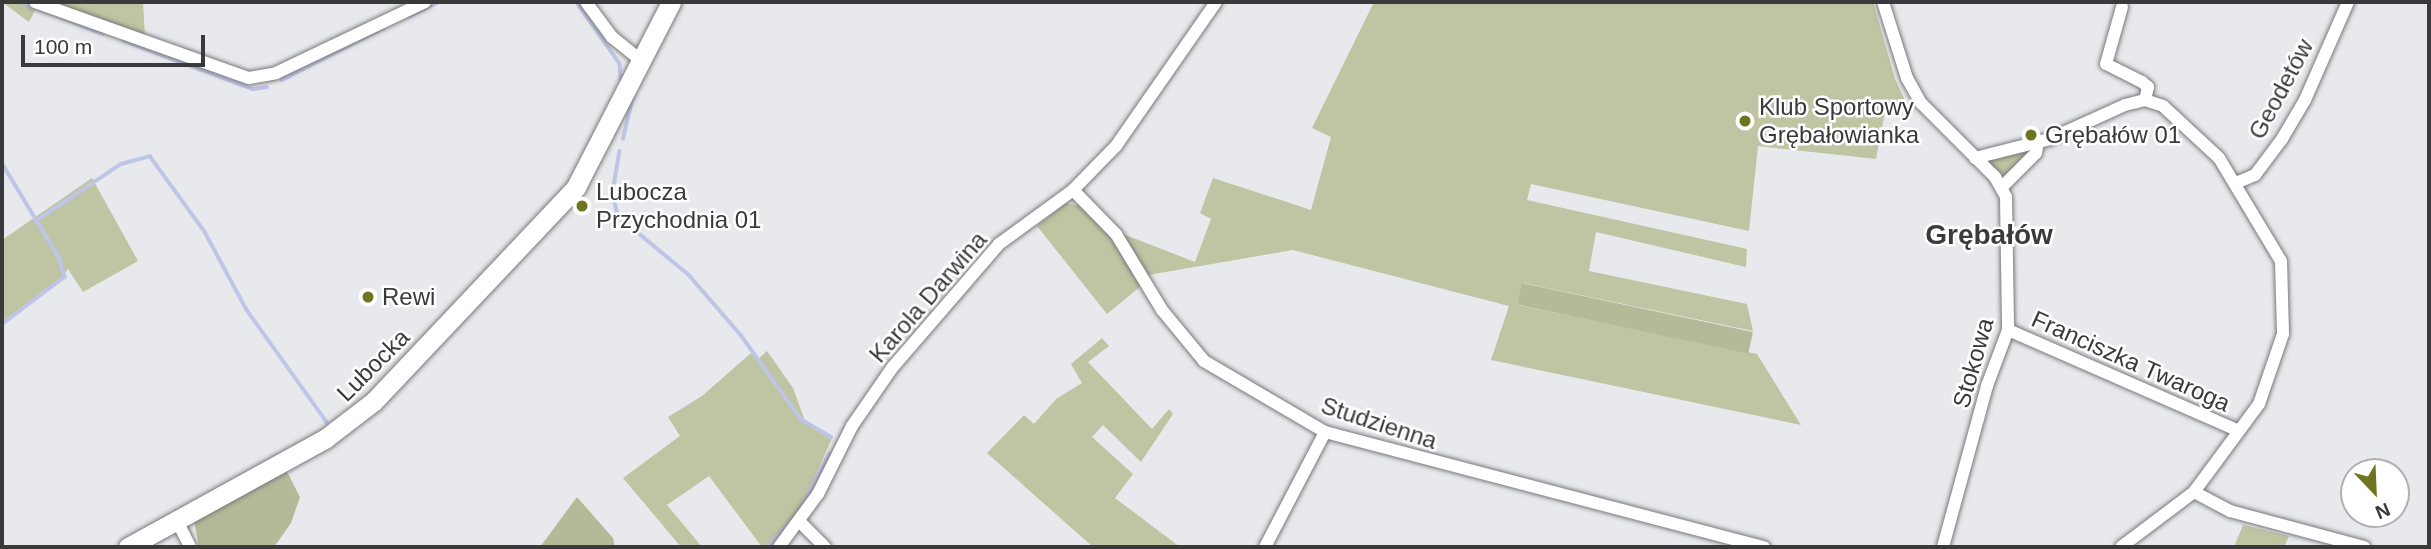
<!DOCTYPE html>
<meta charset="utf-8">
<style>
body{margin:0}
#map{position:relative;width:2431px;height:549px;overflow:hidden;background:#e8e9ec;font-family:Helvetica,sans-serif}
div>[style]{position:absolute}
.green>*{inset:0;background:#bfc4a2}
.forest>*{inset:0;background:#b4b997;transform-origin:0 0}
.stream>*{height:3.5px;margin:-1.75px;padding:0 1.75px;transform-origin:1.75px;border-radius:1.75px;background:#bfc5e6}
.roads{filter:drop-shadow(0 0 2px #79797c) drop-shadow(0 0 2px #79797c)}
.street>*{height:12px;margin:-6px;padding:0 6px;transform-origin:6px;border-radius:6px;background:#fff}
.secondary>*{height:19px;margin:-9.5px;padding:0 9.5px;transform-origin:9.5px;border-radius:9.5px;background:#fff}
.dots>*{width:19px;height:19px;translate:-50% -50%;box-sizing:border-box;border:4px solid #fff;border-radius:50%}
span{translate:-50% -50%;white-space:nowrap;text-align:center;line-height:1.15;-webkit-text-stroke:5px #fff;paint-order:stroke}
.street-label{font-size:24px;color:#393a3b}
.poi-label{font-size:24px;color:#393a3b}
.left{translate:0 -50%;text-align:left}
.quarter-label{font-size:28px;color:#393a3b;font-weight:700}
.frame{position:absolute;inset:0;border:4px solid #393a3b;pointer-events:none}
.north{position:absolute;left:2340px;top:458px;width:70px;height:70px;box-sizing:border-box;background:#fff;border:2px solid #b0b0b1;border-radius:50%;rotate:157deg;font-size:19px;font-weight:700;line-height:28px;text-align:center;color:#393a3b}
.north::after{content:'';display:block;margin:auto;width:24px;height:32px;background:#6e751e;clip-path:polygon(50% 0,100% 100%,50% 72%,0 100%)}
.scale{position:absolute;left:21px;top:35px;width:184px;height:32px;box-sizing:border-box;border:4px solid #393a3b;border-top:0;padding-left:9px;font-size:21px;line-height:24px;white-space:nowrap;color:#393a3b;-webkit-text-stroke:5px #fff;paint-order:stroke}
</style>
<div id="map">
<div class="green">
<i style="clip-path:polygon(2px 2px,19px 2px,35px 10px,29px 22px)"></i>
<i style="clip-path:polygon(43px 2px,143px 2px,145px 37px)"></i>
<i style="clip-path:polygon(1374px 2px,1873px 2px,1895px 79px,1908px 107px,1885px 112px,1876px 159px,1758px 146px,1749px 231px,1531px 184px,1527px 200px,1747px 249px,1746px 267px,1596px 232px,1589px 271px,1747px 304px,1753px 331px,1523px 283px,1518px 305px,1757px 354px,1801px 425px,1491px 360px,1509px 306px,1293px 250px,1148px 275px,1123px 234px,1195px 262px,1211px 219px,1200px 213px,1213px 178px,1311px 210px,1331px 137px,1312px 128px)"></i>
<i style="clip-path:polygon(2028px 151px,2006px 178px,1988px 162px,1988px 159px)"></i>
<i style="clip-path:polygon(92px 178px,138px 261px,83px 292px,68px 269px,57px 284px,2px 322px,2px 240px)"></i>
<i style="clip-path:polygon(1066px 203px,1082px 206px,1102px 224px,1141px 286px,1107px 314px,1037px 226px)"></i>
<i style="clip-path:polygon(1102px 338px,1109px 346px,1088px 362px,1152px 429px,1169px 409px,1173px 414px,1141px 462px,1103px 425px,1092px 437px,1133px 474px,1115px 498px,1180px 547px,1093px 547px,987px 453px,1024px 415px,1034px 424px,1056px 399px,1082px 383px,1071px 364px)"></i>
<i style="clip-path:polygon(767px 351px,793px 388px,805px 421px,833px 436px,796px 519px,774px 547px,762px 547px,709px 476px,667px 505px,702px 547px,681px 547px,623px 478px,680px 436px,668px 417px,702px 396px,751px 353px,757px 360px)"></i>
<i style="clip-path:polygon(2243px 525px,2289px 536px,2284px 547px,2234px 547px)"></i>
</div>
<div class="forest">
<i style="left:1522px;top:283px;width:236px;height:22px;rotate:12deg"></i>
<i style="clip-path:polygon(285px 468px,300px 497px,291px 523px,274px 547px,199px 547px,194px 520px)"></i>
<i style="clip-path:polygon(577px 497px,613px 538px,615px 547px,540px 547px)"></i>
</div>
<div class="stream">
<i style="left:22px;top:2px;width:87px;rotate:21.6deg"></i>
<i style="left:577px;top:2px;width:75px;rotate:55.3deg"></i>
<i style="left:620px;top:64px;width:16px;rotate:86deg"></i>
<i style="left:410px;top:16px;width:32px;rotate:-26deg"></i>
<i style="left:124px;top:41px;width:138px;rotate:20.4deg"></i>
<i style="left:253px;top:89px;width:14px;rotate:-8deg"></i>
<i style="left:282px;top:80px;width:114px;rotate:-27deg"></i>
<i style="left:623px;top:139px;width:53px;rotate:-77deg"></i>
<i style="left:620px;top:151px;width:42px;rotate:99.7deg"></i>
<i style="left:613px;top:192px;width:25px;rotate:78deg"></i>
<i style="left:618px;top:216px;width:92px;rotate:39.7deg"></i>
<i style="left:689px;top:275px;width:79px;rotate:49.1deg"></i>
<i style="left:741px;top:335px;width:103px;rotate:54.5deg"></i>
<i style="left:801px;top:419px;width:35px;rotate:31deg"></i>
<i style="left:2px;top:163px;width:110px;rotate:58.8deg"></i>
<i style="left:59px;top:257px;width:21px;rotate:73deg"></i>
<i style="left:65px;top:277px;width:79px;rotate:142.7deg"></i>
<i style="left:36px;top:221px;width:102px;rotate:-33.8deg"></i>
<i style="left:121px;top:164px;width:30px;rotate:-15deg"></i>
<i style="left:150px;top:156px;width:94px;rotate:54.1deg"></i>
<i style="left:205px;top:232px;width:89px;rotate:61.7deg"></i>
<i style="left:247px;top:310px;width:138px;rotate:54.5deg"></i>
<i style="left:801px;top:508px;width:61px;rotate:-62.6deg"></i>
<i style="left:768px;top:547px;width:33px;rotate:-49deg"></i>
</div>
<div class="roads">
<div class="street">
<i style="left:35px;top:2px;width:227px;rotate:19.6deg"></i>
<i style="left:249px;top:78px;width:27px;rotate:-10deg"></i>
<i style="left:276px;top:73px;width:165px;rotate:-25.5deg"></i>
<i style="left:586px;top:2px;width:44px;rotate:53.4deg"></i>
<i style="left:612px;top:37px;width:35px;rotate:39deg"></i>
<i style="left:1883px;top:2px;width:80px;rotate:72.5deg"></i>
<i style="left:1907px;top:78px;width:29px;rotate:61deg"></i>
<i style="left:1921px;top:103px;width:105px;rotate:45deg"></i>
<i style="left:1995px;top:177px;width:23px;rotate:61deg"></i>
<i style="left:2006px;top:197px;width:133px;rotate:89.1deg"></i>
<i style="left:2008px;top:330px;width:60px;rotate:110.6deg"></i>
<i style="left:1987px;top:386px;width:167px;rotate:105.3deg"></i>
<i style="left:2122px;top:7px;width:59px;rotate:105.7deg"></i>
<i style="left:2106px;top:64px;width:40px;rotate:26.6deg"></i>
<i style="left:2142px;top:82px;width:8px;rotate:40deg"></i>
<i style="left:2148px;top:87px;width:13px;rotate:103deg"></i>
<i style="left:1975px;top:158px;width:77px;rotate:-14.2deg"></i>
<i style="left:2050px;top:139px;width:82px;rotate:-24.4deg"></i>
<i style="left:2125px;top:105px;width:21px;rotate:-14deg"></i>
<i style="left:2145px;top:100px;width:19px;rotate:18deg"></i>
<i style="left:2163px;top:106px;width:76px;rotate:42.9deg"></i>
<i style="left:2219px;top:158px;width:120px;rotate:59deg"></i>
<i style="left:2281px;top:261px;width:73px;rotate:88.4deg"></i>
<i style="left:2283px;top:334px;width:74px;rotate:108.9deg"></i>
<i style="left:2259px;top:404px;width:109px;rotate:126.5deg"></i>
<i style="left:2194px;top:492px;width:91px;rotate:143deg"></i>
<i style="left:2236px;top:183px;width:21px;rotate:-23deg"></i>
<i style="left:2255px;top:175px;width:45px;rotate:-53.1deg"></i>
<i style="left:2282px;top:139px;width:45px;rotate:-59.5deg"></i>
<i style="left:2305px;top:100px;width:107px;rotate:-66.3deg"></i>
<i style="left:2002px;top:187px;width:48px;rotate:-45deg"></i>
<i style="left:2036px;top:153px;width:10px;rotate:-79deg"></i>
<i style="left:1073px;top:190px;width:62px;rotate:45.7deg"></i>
<i style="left:1116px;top:234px;width:89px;rotate:58.8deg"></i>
<i style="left:1162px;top:310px;width:66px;rotate:50.5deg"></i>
<i style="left:1204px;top:361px;width:140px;rotate:30.4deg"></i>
<i style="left:1325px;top:432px;width:454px;rotate:14.7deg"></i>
<i style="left:2008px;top:330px;width:250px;rotate:23.6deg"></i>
<i style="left:2194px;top:492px;width:41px;rotate:27.8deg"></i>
<i style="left:2230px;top:511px;width:139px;rotate:15deg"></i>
<i style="left:176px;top:519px;width:31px;rotate:63deg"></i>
<i style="left:799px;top:521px;width:37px;rotate:45deg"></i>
<i style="left:779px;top:547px;width:66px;rotate:-53.7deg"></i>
<i style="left:818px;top:494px;width:76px;rotate:-63.4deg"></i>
<i style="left:852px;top:426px;width:70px;rotate:-55.4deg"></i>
<i style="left:892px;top:368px;width:164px;rotate:-49.2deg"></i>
<i style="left:999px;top:244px;width:92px;rotate:-36.1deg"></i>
<i style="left:1073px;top:190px;width:62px;rotate:-45.7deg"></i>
<i style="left:1116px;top:146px;width:175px;rotate:-55.2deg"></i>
<i style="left:1265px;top:547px;width:130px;rotate:-62.4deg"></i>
</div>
<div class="secondary">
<i style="left:128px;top:547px;width:226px;rotate:-28.8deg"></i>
<i style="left:326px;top:438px;width:59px;rotate:-37.5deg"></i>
<i style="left:373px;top:402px;width:296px;rotate:-46.6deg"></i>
<i style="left:576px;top:187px;width:208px;rotate:-62.8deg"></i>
</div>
</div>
<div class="dots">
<i style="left:1745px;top:121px;background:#6e751e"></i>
<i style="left:2031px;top:135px;background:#6e751e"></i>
<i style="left:582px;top:206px;background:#6e751e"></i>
<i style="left:368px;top:297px;background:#6e751e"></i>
</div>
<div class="street-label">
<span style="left:2281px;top:89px;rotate:-62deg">Geodetów</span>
<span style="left:928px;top:297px;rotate:-49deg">Karola Darwina</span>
<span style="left:2131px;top:361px;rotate:24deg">Franciszka Twaroga</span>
<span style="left:1973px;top:363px;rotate:-74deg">Stokowa</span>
<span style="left:373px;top:365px;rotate:-45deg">Lubocka</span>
<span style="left:1379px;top:423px;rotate:18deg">Studzienna</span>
</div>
<div class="poi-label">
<span class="left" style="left:1759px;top:121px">Klub Sportowy<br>Grębałowianka</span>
<span class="left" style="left:2045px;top:135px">Grębałów 01</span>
<span class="left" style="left:596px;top:206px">Lubocza<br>Przychodnia 01</span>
<span class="left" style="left:382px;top:297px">Rewi</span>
</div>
<div class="quarter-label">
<span style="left:1989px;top:235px">Grębałów</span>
</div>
<div class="frame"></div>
<div class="north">N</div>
<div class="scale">100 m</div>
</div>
